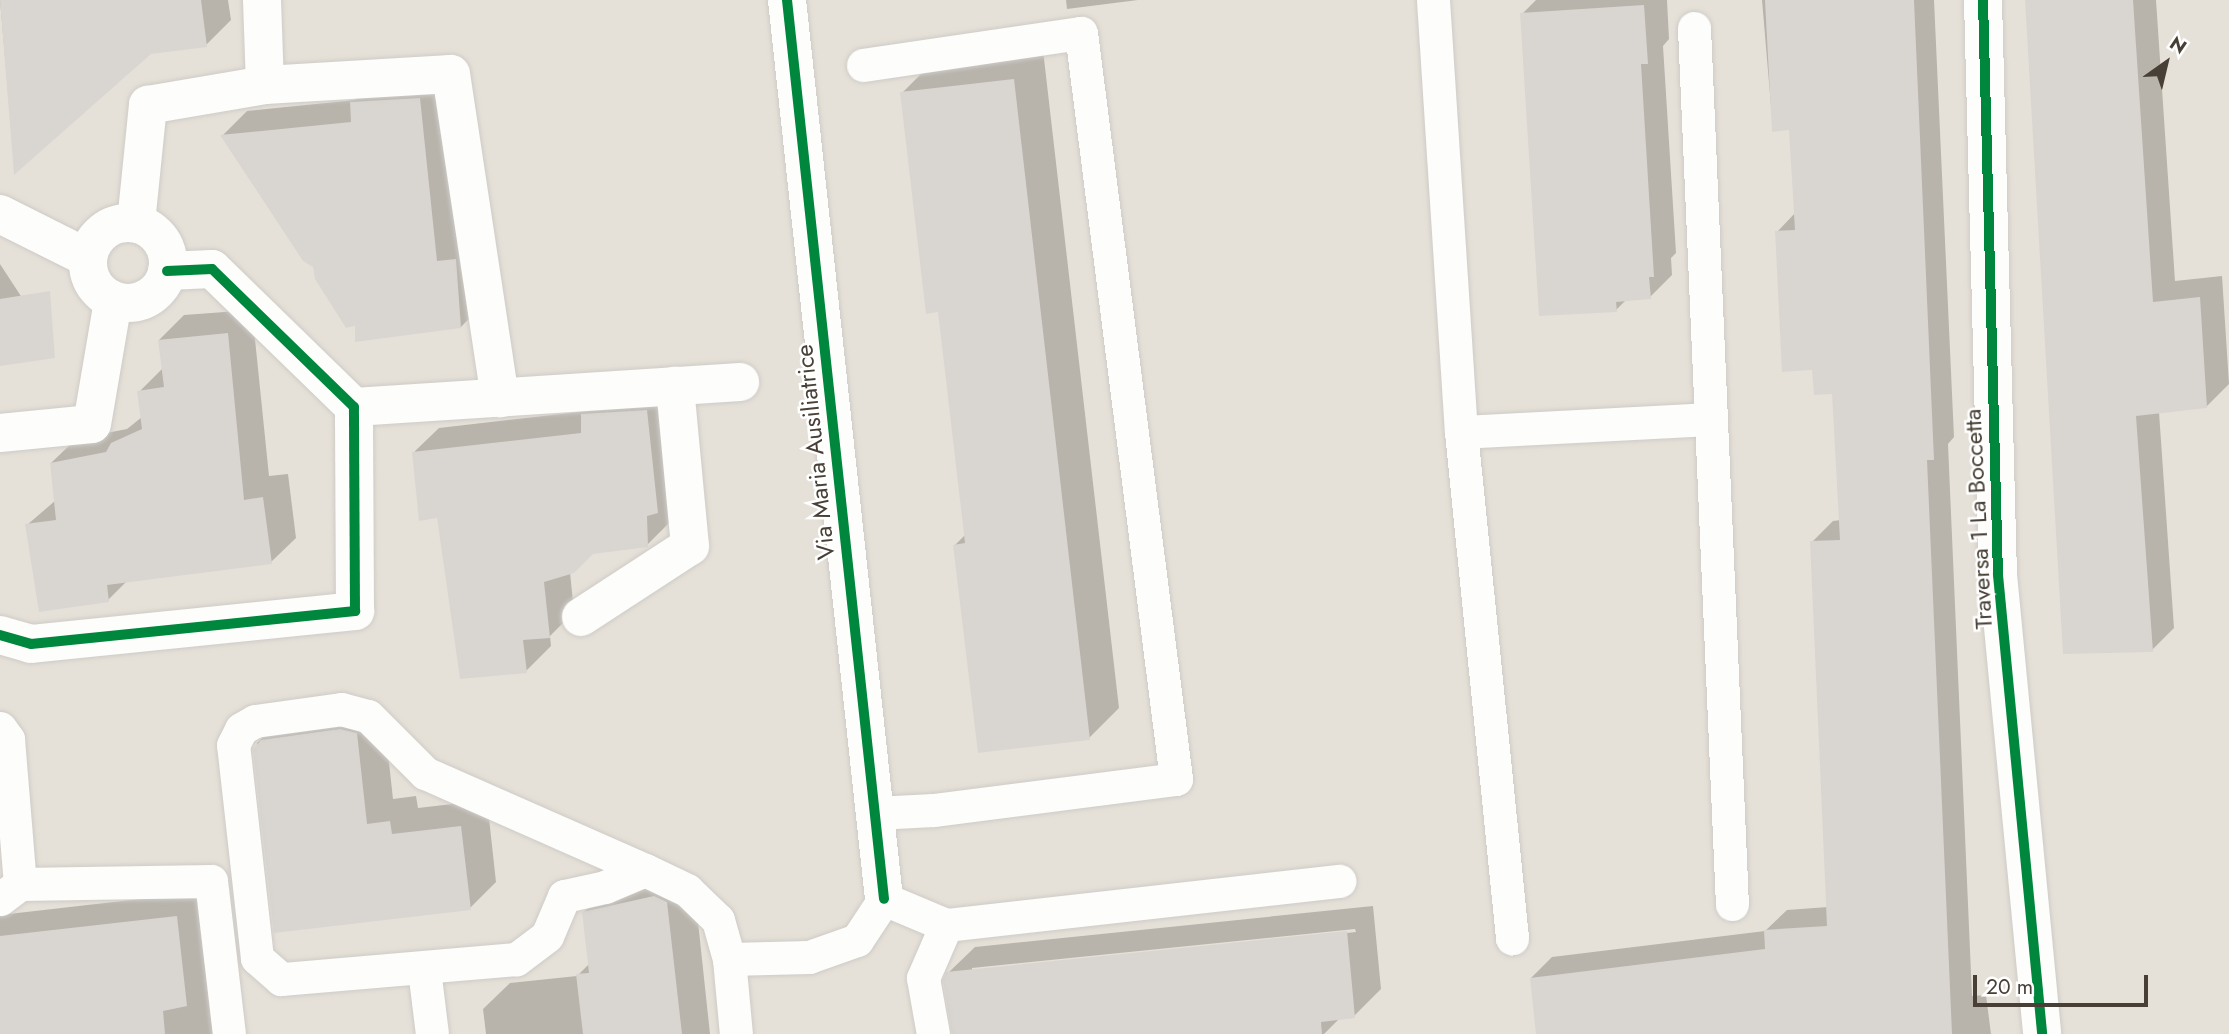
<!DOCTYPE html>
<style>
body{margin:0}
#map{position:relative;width:2229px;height:1034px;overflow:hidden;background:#f1efeb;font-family:Jost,sans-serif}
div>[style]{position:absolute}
.residential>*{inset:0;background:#e6e1d8;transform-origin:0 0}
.shadow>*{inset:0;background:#0003}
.building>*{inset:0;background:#d9d6d2}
.roads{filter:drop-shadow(0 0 2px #cecbc7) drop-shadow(0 0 2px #cecbc7)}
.service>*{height:33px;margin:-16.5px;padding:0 16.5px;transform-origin:16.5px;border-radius:16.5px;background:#fdfdfc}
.minor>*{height:38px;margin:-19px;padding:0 19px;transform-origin:19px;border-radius:19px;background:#fdfdfc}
.minor>.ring{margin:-19px;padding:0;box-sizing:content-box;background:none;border:38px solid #fdfdfc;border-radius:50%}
.cycleway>*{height:10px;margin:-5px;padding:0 5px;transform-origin:5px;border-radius:5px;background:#00873e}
span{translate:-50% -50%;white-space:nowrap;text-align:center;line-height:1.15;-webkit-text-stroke:5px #fff;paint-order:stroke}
.street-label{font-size:24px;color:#484036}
.north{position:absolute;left:2131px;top:28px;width:70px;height:70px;-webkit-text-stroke:5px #fff;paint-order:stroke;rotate:34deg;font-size:19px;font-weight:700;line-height:28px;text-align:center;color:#484036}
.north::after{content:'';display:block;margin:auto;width:24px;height:32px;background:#484036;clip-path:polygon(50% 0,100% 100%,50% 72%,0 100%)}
.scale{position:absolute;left:1973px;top:975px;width:175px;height:32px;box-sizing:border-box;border:4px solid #484036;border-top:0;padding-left:9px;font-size:21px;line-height:24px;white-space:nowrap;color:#484036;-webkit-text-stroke:5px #fff;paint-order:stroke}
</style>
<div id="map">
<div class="residential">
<i style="left:0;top:0;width:2229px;height:1034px"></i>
</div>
<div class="shadow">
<i style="clip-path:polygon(0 0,228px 0,231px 20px,206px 45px,151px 53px,15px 171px)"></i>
<i style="clip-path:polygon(1066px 0,1138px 0,1067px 9px)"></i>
<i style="clip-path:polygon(1536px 0,1667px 0,1669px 39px,1663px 46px,1676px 253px,1671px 258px,1672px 275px,1650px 297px,1627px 299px,1616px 310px,1522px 14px)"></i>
<i style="clip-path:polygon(1762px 0,1934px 0,1954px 437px,1948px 444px,1972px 996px,1986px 995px,1991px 1034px,1538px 1034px,1531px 978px,1552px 957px,1765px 931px,1787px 910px,1828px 907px,1812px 542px,1833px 521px,1841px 520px,1833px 393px,1814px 368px,1777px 232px,1796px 212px,1791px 129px,1773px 130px)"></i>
<i style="clip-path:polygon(2026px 0,2156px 0,2175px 281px,2222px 276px,2229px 384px,2206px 407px,2159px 412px,2174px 628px,2152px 650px)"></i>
<i style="clip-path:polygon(1043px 50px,1119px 708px,1089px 738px,955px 545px,965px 535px,939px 310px,902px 93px,932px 63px)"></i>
<i style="clip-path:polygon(444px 74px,485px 302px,461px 327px,356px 324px,223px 135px,247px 111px,355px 100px,376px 78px)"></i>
<i style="clip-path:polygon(0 264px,47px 336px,0 364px)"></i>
<i style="clip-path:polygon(252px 310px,269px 476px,288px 474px,296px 538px,271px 562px,128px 580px,108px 600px,27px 525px,56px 500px,51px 463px,76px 439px,127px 429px,142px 417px,139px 392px,163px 368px,159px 340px,184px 315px)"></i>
<i style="clip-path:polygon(671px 386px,672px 520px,647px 545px,593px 552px,570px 572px,574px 612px,550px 636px,551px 646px,526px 671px,439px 516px,414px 452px,439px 428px,587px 411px)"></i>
<i style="clip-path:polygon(367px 703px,383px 707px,393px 799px,416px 796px,418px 808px,487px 800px,496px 882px,470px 908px,275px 931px,257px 743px,284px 717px)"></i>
<i style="clip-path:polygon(693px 875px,710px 1034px,486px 1034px,483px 1009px,510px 983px,577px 976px,590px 963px,584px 912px,611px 886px)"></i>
<i style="clip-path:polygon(201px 892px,218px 1034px,59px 1034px,0 1026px,0 915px)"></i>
<i style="clip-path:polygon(evenodd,1373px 906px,1381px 989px,1354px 1016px,1341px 1017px,1324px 1034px,954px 1034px,948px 973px,975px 947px,1373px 906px,1355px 929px,1356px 932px,972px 972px,972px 968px,1355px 929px)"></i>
</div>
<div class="building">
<i style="clip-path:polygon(0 0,201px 0,207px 47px,151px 54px,14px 175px)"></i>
<i style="clip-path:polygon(1765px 0,1914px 0,1934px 460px,1927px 460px,1952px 1034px,1536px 1034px,1530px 978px,1765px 949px,1764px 930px,1827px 926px,1810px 541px,1840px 540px,1832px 394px,1814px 395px,1812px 370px,1782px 372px,1775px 231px,1795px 230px,1789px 130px,1772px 132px)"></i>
<i style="clip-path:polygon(2025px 0,2133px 0,2153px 302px,2200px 297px,2207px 408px,2136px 416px,2153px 652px,2063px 654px)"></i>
<i style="clip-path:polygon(1644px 5px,1648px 64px,1641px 64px,1654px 277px,1649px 277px,1651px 299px,1616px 302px,1617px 312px,1539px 316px,1520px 13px)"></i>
<i style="clip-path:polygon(1014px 79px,1090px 740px,978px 753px,953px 545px,965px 543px,938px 312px,926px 314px,900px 92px)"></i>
<i style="clip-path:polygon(420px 98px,437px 261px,456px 259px,461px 328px,355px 342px,355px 326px,346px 328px,315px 279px,313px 267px,303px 261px,220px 135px,351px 122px,350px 102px)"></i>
<i style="clip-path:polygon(50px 291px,55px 358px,0 366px,0 299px)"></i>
<i style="clip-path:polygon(228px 333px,244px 500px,263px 497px,272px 564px,107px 585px,109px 602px,39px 612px,25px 524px,56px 520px,50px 463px,106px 452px,111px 443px,142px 429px,137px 391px,164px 387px,158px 340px)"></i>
<i style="clip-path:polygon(647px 410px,658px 513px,647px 516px,648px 547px,593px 554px,574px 573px,544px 582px,550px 638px,523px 640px,527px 673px,460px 679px,437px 518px,419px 521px,412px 452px,581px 433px,581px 414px)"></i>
<i style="clip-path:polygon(340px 729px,357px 733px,367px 824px,390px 821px,392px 834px,461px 826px,471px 910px,274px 933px,253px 749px,261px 740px)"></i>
<i style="clip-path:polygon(654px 896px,667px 902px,682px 1034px,583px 1034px,576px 974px,589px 973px,582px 912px)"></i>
<i style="clip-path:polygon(177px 916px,187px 1006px,163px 1011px,165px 1034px,0 1034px,0 936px)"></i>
<i style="clip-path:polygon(1347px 931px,1355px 1018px,1321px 1022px,1322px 1034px,952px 1034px,943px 980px,946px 972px)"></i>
</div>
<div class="roads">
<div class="service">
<i style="left:1433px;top:0;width:433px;rotate:86.3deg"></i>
<i style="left:1461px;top:432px;width:509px;rotate:84.24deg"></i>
<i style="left:1694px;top:28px;width:877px;rotate:87.52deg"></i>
<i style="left:863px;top:65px;width:220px;rotate:-8.4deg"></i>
<i style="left:1081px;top:33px;width:752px;rotate:82.74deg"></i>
<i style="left:1176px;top:779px;width:245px;rotate:172.7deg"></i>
<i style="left:933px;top:810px;width:58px;rotate:177deg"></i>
<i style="left:1461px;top:432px;width:248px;rotate:-3deg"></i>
<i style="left:0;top:728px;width:14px;rotate:54deg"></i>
<i style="left:8px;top:739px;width:145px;rotate:85.3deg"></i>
<i style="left:645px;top:870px;width:43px;rotate:157deg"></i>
<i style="left:605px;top:887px;width:42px;rotate:167.6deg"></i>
<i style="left:564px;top:896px;width:43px;rotate:113deg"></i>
<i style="left:547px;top:936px;width:39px;rotate:143deg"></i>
<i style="left:516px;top:959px;width:236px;rotate:175.1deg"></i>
<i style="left:281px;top:979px;width:32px;rotate:-139deg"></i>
<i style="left:257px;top:958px;width:214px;rotate:-96.4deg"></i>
<i style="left:233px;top:745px;width:18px;rotate:-63deg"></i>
<i style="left:241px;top:729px;width:16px;rotate:-30deg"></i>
<i style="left:255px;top:721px;width:87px;rotate:-7.9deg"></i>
<i style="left:341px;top:709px;width:28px;rotate:15deg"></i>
<i style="left:368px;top:716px;width:81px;rotate:45deg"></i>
<i style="left:425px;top:773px;width:240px;rotate:23.8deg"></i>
<i style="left:645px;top:870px;width:47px;rotate:25.5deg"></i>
<i style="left:687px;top:890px;width:43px;rotate:44.1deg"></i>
<i style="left:718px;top:920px;width:41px;rotate:74.2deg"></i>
<i style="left:729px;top:959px;width:75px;rotate:84.7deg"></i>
<i style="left:0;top:899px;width:25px;rotate:-37deg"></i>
<i style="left:20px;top:884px;width:191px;rotate:-0.9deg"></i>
<i style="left:211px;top:881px;width:154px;rotate:83.3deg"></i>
<i style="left:729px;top:959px;width:80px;rotate:-1.4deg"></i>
<i style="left:809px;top:957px;width:51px;rotate:-19.5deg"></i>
<i style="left:857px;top:940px;width:49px;rotate:-56.6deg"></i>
<i style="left:884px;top:899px;width:67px;rotate:22.8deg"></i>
<i style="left:946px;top:925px;width:396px;rotate:-6.4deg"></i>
<i style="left:424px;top:969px;width:65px;rotate:83deg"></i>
<i style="left:933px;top:1034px;width:57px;rotate:-100.1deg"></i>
<i style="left:923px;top:978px;width:58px;rotate:-66.5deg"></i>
</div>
<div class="minor">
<i style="left:262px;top:0;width:85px;rotate:88deg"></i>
<i style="left:787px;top:0;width:904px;rotate:83.84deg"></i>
<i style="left:1983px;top:0;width:575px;rotate:88.51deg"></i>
<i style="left:1998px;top:575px;width:461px;rotate:84.5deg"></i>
<i style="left:0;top:214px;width:98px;rotate:26.6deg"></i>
<i class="ring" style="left:88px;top:223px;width:42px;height:42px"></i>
<i style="left:136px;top:223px;width:119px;rotate:-84.2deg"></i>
<i style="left:148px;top:105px;width:119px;rotate:-9.7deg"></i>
<i style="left:265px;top:85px;width:186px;rotate:-3.4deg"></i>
<i style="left:451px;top:74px;width:328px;rotate:81.4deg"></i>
<i style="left:354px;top:407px;width:387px;rotate:-3.7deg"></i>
<i style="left:0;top:433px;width:92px;rotate:-5.6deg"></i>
<i style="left:92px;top:424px;width:125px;rotate:-80.3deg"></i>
<i style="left:581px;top:617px;width:130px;rotate:-33.1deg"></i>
<i style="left:690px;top:546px;width:161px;rotate:-95.4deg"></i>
<i style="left:0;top:635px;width:32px;rotate:16deg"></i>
<i style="left:31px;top:644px;width:326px;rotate:-5.8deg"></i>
<i style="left:355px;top:611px;width:204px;rotate:-90.3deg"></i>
<i style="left:354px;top:407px;width:198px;rotate:-135.8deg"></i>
<i style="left:212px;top:269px;width:45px;rotate:177.5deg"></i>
</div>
</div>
<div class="cycleway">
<i style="left:787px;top:0;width:904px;rotate:83.84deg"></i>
<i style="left:1983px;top:0;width:575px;rotate:88.51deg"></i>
<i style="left:1998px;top:575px;width:461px;rotate:84.5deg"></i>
<i style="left:0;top:635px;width:32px;rotate:16deg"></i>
<i style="left:31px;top:644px;width:326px;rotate:-5.8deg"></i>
<i style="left:355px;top:611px;width:204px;rotate:-90.3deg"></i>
<i style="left:354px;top:407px;width:198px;rotate:-135.8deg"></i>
<i style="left:212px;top:269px;width:45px;rotate:177.5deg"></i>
</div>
<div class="street-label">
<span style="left:815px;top:452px;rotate:-96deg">Via Maria Ausiliatrice</span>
<span style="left:1978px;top:519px;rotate:-93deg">Traversa 1 La Boccetta</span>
</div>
<div class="north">N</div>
<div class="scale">20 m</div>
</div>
